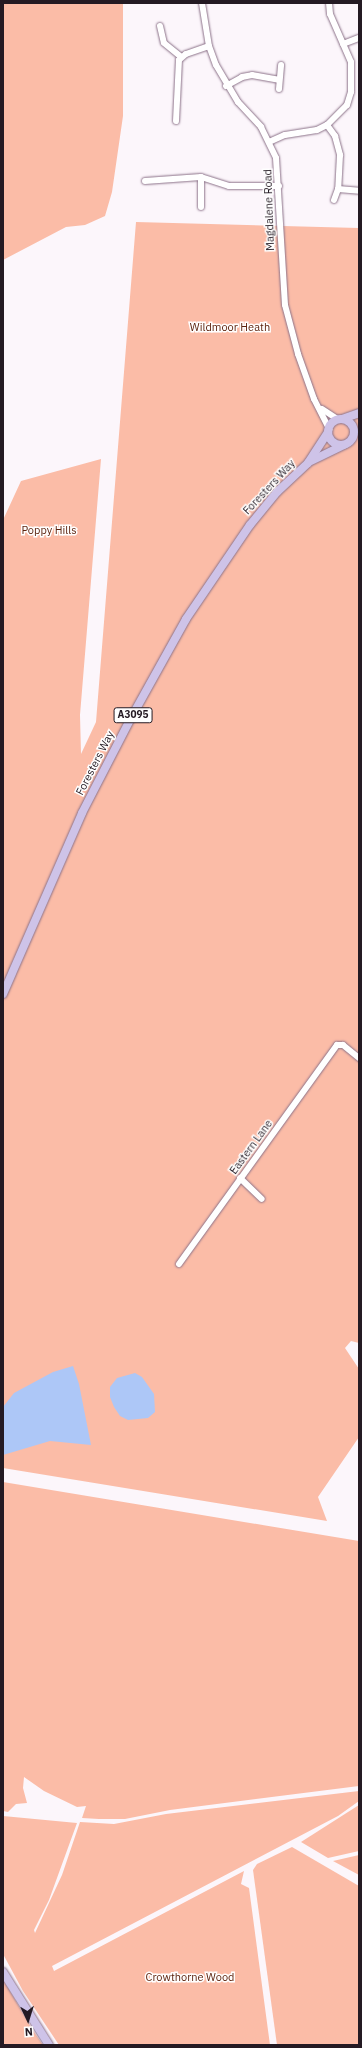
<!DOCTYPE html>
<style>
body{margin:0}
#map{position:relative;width:362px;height:2048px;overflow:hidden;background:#fcf6fb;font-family:"IBM Plex Sans",sans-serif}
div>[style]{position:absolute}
.green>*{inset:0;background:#fbbca7}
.water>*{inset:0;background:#adc7f7}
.roads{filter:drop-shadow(0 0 1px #8c7289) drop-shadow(0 0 1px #8c7289)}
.minor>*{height:6px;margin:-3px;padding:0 3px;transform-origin:3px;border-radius:3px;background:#fff}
.major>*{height:8px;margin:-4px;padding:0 4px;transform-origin:4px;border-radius:4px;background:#cec3e8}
.major>.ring{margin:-4px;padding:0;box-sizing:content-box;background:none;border:8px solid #cec3e8;border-radius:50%}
span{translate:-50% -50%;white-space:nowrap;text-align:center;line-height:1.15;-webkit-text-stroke:3px #fff;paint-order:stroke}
.shield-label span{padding:1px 3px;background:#fff;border:1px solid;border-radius:3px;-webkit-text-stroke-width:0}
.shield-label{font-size:10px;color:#241a23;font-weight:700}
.street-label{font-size:11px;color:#241a23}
.park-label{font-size:11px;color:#5c220d}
.frame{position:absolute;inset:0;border:4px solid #241a23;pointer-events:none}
.north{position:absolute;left:8px;top:2000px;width:40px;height:40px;-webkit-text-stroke:3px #fff;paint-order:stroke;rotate:176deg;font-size:11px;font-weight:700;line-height:16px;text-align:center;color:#241a23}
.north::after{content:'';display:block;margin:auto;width:14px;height:18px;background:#241a23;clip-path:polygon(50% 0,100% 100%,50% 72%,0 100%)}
</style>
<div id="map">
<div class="green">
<i style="clip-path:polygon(3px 3px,123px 3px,123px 116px,112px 192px,105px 216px,85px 225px,66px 227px,3px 260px)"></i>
<i style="clip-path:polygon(136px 222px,359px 228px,359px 1343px,351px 1341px,345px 1348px,359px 1369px,359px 1437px,318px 1497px,327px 1521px,3px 1468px,3px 520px,21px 481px,101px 459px,80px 715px,81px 754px,96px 722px)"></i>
<i style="clip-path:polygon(3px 1482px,359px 1541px,359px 1786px,170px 1810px,125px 1819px,99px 1819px,82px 1818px,86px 1806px,77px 1807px,44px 1791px,24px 1777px,23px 1788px,27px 1803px,16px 1804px,8px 1812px,3px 1811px)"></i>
<i style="clip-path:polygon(359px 1791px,359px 1801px,338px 1816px,52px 1966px,54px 1971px,244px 1871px,241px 1884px,249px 1888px,270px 2045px,59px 2045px,23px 1991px,3px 1954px,3px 1816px,77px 1823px,49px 1900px,34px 1930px,35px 1933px,62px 1875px,80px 1822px,114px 1824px,166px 1814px)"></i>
<i style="clip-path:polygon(359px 1805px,359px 1851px,328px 1858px,301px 1842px)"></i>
<i style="clip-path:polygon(292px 1847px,359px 1886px,359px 2045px,277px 2045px,253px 1870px,257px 1864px)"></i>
<i style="clip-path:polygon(359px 1855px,359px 1875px,333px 1861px)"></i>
<i style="clip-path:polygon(3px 1979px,32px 2029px,43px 2045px,3px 2045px)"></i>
</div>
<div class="water">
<i style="clip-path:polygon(73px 1366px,79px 1384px,91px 1445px,50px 1441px,3px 1455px,3px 1407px,14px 1393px,53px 1372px)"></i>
<i style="clip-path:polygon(135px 1373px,142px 1377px,154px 1394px,155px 1412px,148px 1418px,128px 1420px,120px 1416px,114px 1407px,110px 1397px,110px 1387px,117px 1378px)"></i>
</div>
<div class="roads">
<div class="minor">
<i style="left:202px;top:3px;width:44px;rotate:80.8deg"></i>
<i style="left:209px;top:46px;width:20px;rotate:70deg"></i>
<i style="left:216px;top:65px;width:43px;rotate:59.3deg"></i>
<i style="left:238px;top:102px;width:34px;rotate:47deg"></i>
<i style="left:261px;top:127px;width:34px;rotate:64deg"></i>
<i style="left:276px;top:158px;width:147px;rotate:86.5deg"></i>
<i style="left:285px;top:305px;width:51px;rotate:75.1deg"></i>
<i style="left:298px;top:354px;width:48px;rotate:70.4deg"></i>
<i style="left:314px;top:399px;width:34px;rotate:63deg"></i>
<i style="left:160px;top:26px;width:17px;rotate:77deg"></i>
<i style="left:164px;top:43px;width:22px;rotate:39deg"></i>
<i style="left:343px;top:44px;width:17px;rotate:-21deg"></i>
<i style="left:226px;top:86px;width:18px;rotate:-29deg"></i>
<i style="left:242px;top:77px;width:10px;rotate:-11deg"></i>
<i style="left:252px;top:75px;width:27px;rotate:10deg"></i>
<i style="left:279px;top:89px;width:24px;rotate:-85deg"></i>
<i style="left:176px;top:121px;width:61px;rotate:-87.2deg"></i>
<i style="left:179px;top:60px;width:9px;rotate:-41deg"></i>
<i style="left:186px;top:54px;width:24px;rotate:-19deg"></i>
<i style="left:327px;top:125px;width:14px;rotate:54deg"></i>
<i style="left:335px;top:136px;width:20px;rotate:75deg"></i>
<i style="left:340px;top:155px;width:34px;rotate:93deg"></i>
<i style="left:338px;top:189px;width:21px;rotate:5deg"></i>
<i style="left:269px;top:142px;width:17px;rotate:-24deg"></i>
<i style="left:285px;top:135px;width:32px;rotate:-9deg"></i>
<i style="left:317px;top:130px;width:11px;rotate:-27deg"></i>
<i style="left:327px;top:125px;width:28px;rotate:-45deg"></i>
<i style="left:347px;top:105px;width:14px;rotate:-73deg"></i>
<i style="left:351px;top:92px;width:30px;rotate:-90deg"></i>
<i style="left:351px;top:62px;width:52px;rotate:-113.6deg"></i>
<i style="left:330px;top:14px;width:11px;rotate:-95deg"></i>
<i style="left:145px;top:181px;width:56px;rotate:-4.1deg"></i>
<i style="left:201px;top:177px;width:29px;rotate:18deg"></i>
<i style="left:229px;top:186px;width:50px"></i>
<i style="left:334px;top:200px;width:12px;rotate:-70deg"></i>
<i style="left:201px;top:207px;width:30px;rotate:-90deg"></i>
<i style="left:322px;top:409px;width:20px;rotate:33deg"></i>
<i style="left:240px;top:1178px;width:30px;rotate:44deg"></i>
<i style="left:179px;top:1264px;width:270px;rotate:-54.2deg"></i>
<i style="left:337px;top:1045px;width:6px"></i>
<i style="left:343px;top:1045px;width:21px;rotate:39deg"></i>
</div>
<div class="major">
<i style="left:342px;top:419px;width:18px;rotate:-19deg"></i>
<i class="ring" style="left:328px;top:419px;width:18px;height:18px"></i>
<i style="left:309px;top:462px;width:39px;rotate:-26deg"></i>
<i style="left:3px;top:994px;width:197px;rotate:-66.4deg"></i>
<i style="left:82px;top:813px;width:107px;rotate:-62.7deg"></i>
<i style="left:131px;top:718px;width:113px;rotate:-60.9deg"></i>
<i style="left:186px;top:619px;width:114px;rotate:-55.8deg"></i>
<i style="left:250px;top:525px;width:43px;rotate:-50.7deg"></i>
<i style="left:277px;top:492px;width:42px;rotate:-43.1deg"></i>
<i style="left:308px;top:463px;width:37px;rotate:-57deg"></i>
<i style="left:3px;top:1972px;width:86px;rotate:57.8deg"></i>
</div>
</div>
<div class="shield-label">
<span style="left:133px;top:715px">A3095</span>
</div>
<div class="street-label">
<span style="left:269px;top:210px;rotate:-92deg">Magdalene Road</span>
<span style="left:269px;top:487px;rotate:-47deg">Foresters Way</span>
<span style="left:95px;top:763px;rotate:-63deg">Foresters Way</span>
<span style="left:251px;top:1147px;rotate:-54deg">Eastern Lane</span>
</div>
<div class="park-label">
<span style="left:230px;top:327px">Wildmoor Heath</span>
<span style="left:49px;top:530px">Poppy Hills</span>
<span style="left:190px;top:1977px">Crowthorne Wood</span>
</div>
<div class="frame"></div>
<div class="north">N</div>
</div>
